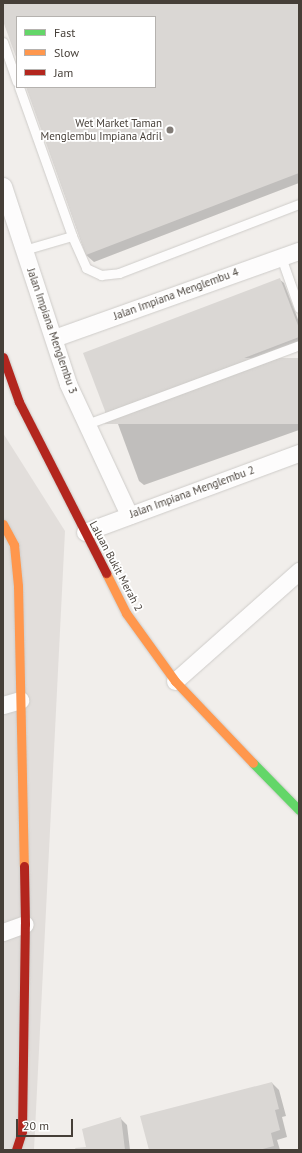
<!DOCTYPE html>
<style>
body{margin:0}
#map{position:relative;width:302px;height:1153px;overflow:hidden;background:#f1eeeb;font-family:"PT Sans",sans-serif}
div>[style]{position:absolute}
.industrial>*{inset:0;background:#e2dedb}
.shadow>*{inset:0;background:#0003}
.building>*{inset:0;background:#dad7d4;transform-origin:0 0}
.roads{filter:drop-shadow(0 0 1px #ceccc9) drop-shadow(0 0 1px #ceccc9)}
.lane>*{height:9px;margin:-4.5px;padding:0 4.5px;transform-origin:4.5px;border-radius:4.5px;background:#fdfcfc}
.street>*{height:17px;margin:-8.5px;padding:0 8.5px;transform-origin:8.5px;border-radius:8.5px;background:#fdfcfc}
.fast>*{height:9px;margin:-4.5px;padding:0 4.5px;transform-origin:4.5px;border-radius:4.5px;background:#63d668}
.slow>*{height:9px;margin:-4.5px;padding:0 4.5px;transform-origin:4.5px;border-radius:4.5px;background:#ff974d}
.jam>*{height:9px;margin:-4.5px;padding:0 4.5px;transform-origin:4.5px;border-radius:4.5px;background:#b3261e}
.dots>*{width:11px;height:11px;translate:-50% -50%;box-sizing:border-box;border:2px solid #fff;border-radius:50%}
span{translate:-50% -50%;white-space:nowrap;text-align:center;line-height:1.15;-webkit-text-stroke:3.5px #fff;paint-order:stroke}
.poi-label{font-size:11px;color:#463f38}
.right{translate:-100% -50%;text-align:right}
.street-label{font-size:11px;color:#463f38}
.frame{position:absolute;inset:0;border:4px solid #463f38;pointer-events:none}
.legend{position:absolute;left:16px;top:16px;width:140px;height:72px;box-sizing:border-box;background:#fff;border:1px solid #b5b2af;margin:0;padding:5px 7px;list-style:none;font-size:12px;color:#463f38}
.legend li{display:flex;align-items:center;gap:8px;height:20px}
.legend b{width:20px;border:1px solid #b5b2af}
.scale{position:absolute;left:16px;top:1119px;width:57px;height:18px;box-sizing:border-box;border:2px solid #463f38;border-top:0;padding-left:5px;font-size:12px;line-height:14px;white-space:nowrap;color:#463f38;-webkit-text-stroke:3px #fff;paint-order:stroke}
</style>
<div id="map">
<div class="industrial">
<i style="clip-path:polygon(3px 433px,65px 531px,34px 1150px,3px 1150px)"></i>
</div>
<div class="shadow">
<i style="clip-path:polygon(3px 3px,299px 3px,299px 183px,94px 262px,86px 255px,27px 87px,155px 87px,155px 17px,17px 17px,17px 58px,3px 18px)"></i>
<i style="clip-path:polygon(279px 279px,284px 283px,299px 322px,299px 343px,111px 415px,106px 410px)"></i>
<i style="clip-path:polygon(299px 359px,299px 430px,144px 485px,139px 481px,118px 424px)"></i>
<i style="clip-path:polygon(272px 1083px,279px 1090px,286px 1116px,282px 1117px,287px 1137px,277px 1140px,280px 1150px,150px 1150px)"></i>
<i style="clip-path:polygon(121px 1119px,127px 1125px,130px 1150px,77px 1150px,87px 1148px)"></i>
</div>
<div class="building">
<i style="clip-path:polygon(3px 3px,299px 3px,299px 173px,86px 255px,26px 87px,155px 87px,155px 17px,17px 17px,17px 60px,3px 21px)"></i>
<i style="clip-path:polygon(280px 278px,299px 328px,299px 337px,105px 411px,83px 353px)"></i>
<i style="left:299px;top:358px;width:66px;height:194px;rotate:90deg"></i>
<i style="clip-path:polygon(272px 1082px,279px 1109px,275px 1110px,280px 1130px,271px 1133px,274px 1146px,259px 1150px,149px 1150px,140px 1116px)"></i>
<i style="clip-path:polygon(121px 1117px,125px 1150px,76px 1150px,75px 1148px,86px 1147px,82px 1129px)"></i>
</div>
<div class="roads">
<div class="lane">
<i style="left:3px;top:42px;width:42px;rotate:70.7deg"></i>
<i style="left:19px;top:87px;width:158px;rotate:70.4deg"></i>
<i style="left:24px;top:250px;width:50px;rotate:-16.3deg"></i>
<i style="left:72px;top:236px;width:35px;rotate:66deg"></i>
<i style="left:86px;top:268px;width:17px;rotate:25deg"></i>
<i style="left:101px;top:275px;width:18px;rotate:-6deg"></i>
<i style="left:119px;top:273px;width:193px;rotate:-21deg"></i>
<i style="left:281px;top:257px;width:54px;rotate:70.6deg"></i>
<i style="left:87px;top:424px;width:226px;rotate:-20.4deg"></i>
</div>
<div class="street">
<i style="left:3px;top:186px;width:208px;rotate:71.8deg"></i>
<i style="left:68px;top:384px;width:145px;rotate:65deg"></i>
<i style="left:54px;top:338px;width:260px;rotate:-19.6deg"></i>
<i style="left:85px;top:532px;width:228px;rotate:-20.3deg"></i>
<i style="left:175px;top:681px;width:166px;rotate:-41.6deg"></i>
<i style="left:3px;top:705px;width:18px;rotate:-16deg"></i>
<i style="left:3px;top:932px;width:23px;rotate:-20deg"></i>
</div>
<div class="fast">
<i style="left:253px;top:763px;width:66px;rotate:45.6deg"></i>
</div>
<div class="slow">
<i style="left:3px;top:524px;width:24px;rotate:62deg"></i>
<i style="left:14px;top:545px;width:41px;rotate:84.4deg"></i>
<i style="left:18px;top:586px;width:280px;rotate:88.8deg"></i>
<i style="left:106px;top:573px;width:45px;rotate:63.4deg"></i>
<i style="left:126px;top:613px;width:84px;rotate:54.2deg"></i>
<i style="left:175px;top:681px;width:113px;rotate:46.4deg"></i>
</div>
<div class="jam">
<i style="left:3px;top:357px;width:48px;rotate:70.4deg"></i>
<i style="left:19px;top:402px;width:192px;rotate:63deg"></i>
<i style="left:16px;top:1150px;width:20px;rotate:-72deg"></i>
<i style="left:22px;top:1131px;width:207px;rotate:-89.2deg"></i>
<i style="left:25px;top:924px;width:58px;rotate:-91deg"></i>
</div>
</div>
<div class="dots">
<i style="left:170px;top:130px;background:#827c77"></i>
</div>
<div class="poi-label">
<span class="right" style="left:162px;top:130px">Wet Market Taman<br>Menglembu Impiana Adril</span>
</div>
<div class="street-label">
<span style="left:176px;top:294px;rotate:-20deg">Jalan Impiana Menglembu 4</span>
<span style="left:52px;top:331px;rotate:71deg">Jalan Impiana Menglembu 3</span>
<span style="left:192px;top:492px;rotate:-20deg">Jalan Impiana Menglembu 2</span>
<span style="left:116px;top:566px;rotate:62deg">Laluan Bukit Merah 2</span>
</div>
<div class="frame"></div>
<ul class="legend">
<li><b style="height:5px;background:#63d668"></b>Fast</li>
<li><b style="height:5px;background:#ff974d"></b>Slow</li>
<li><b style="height:5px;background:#b3261e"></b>Jam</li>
</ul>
<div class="scale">20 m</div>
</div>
